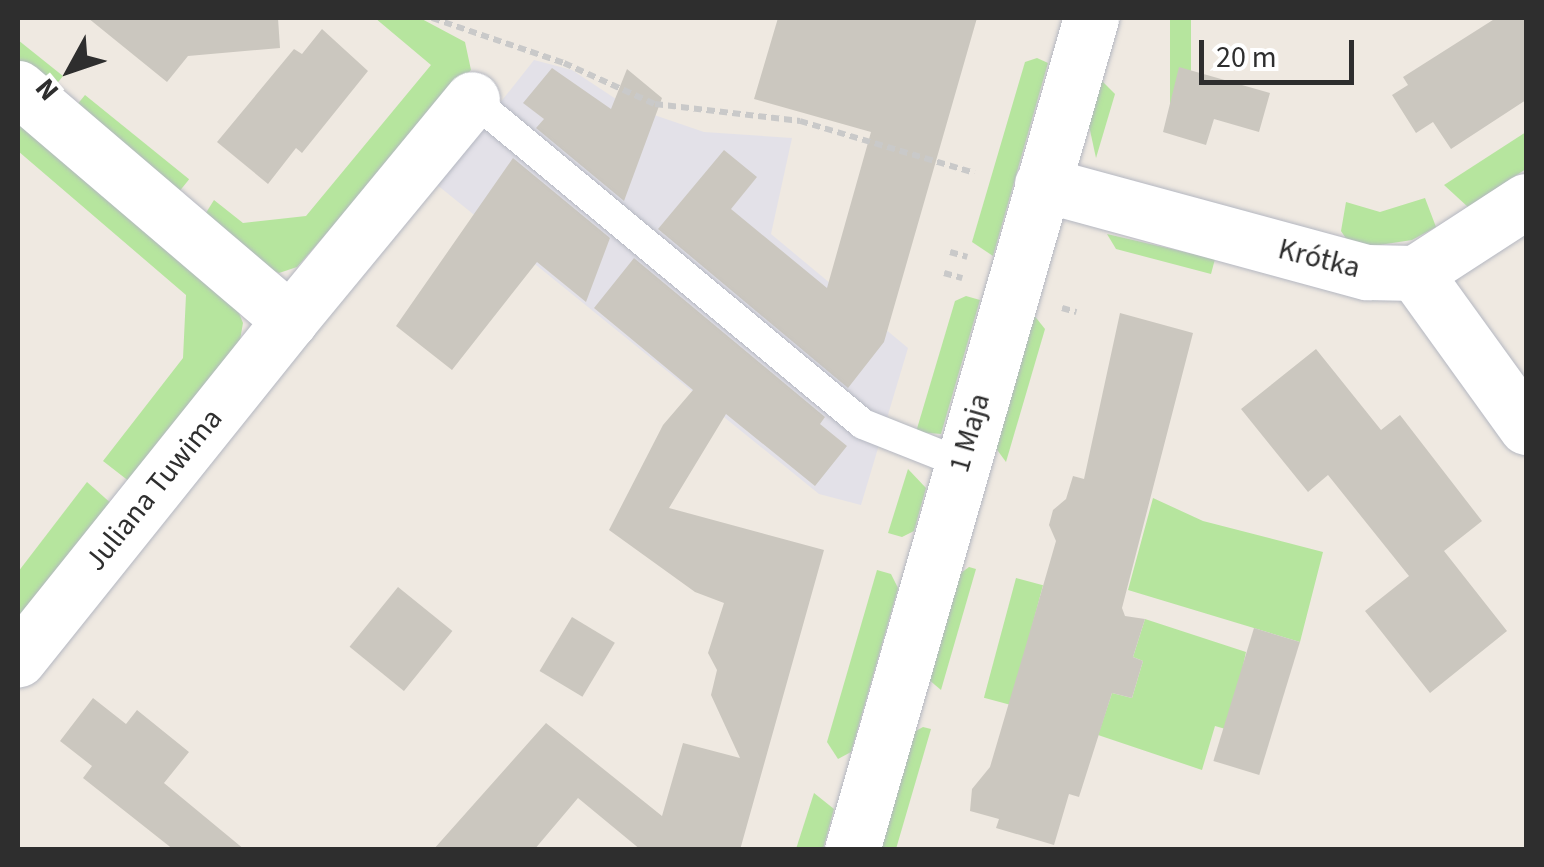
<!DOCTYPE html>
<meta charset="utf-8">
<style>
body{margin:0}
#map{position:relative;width:1544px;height:867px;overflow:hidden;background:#efe9e1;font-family:"Source Sans 3",sans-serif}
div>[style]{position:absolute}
.industrial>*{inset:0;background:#e3e1e8}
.green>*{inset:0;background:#b6e59e;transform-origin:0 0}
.building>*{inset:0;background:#cbc7bf;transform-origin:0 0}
.path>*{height:6px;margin-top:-3px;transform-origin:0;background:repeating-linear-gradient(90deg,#c9c9c9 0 8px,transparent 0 13px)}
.roads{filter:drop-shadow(0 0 2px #b4b7c1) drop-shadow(0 0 2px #b4b7c1)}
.service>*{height:30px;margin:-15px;padding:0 15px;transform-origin:15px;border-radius:15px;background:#fff}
.minor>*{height:55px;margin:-27.5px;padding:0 27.5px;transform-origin:27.5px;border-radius:27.5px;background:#fff}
.tertiary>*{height:55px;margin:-27.5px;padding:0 27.5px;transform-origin:27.5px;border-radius:27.5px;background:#fff}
span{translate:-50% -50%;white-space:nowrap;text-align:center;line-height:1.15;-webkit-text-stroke:10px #fff;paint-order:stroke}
.street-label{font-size:30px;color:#2e2e2e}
.frame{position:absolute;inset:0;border:20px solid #2e2e2e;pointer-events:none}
.north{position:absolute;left:20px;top:20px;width:100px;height:100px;-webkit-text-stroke:8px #fff;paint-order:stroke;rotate:230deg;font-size:28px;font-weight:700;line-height:40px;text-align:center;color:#2e2e2e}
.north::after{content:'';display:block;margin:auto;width:35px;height:45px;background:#2e2e2e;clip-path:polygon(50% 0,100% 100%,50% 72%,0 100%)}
.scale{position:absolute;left:1199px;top:40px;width:155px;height:45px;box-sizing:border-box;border:5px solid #2e2e2e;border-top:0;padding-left:12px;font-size:30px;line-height:35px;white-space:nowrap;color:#2e2e2e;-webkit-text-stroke:8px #fff;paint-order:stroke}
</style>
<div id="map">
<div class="industrial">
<i style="clip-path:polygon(534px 60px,572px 70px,625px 105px,704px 132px,792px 138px,771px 234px,908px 348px,861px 505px,819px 494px,436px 184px)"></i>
</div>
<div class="green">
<i style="clip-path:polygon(375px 18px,420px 18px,465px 42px,471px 70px,297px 267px,279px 273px,259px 265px,204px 216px,214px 200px,243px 223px,306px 216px,431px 65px)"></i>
<i style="left:1170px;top:18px;width:21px;height:115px"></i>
<i style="clip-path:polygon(18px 40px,63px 76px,51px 91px,18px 63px)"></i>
<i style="clip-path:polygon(1037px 58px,1048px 63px,993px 256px,972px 242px,1025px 62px)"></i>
<i style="clip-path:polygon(1100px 79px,1115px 94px,1096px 158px,1088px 121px)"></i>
<i style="left:85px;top:95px;width:134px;height:18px;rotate:39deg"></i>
<i style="clip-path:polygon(18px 120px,235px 303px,243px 323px,240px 340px,130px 482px,103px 461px,183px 358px,186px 295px,18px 151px)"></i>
<i style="clip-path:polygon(1526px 132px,1526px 169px,1468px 207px,1444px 185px)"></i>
<i style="clip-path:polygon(1425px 198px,1436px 227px,1412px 240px,1373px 246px,1347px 240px,1341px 231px,1346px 202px,1380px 212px)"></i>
<i style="clip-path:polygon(1107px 234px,1215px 259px,1211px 274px,1116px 249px)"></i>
<i style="clip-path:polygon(966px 296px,980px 300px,941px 434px,916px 432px,955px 301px)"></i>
<i style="clip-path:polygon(1033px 314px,1045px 329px,1006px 462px,995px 447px)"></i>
<i style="clip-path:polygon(908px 469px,926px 488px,914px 531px,902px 537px,888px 533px)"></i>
<i style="clip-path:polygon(87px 482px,113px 505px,18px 627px,18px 572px)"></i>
<i style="clip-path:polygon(1153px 498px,1203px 521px,1323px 552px,1300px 642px,1128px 590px)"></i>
<i style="clip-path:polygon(969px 567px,976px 569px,941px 690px,928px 679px,957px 576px)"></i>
<i style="clip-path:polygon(877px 570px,891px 574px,898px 588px,851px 752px,838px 759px,827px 742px)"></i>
<i style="left:1016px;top:578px;width:28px;height:124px;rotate:15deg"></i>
<i style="clip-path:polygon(1145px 619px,1246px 652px,1229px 730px,1215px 726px,1202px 770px,1098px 735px,1112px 693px,1132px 698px,1143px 661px,1133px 657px)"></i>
<i style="clip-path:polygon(923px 727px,931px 729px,896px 849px,879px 850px,912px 733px)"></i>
<i style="clip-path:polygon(814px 793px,834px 809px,823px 849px,796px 849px)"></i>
</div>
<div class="building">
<i style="clip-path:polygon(88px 18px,278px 18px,280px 48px,188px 56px,167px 82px)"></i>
<i style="clip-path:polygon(778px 18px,977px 18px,884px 342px,848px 388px,658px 229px,724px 150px,757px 177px,731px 209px,827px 288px,871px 132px,754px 99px)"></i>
<i style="clip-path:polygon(1496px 18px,1526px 18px,1526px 100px,1451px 149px,1433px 122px,1416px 133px,1392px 95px,1408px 85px,1403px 77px)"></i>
<i style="clip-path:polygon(322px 29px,368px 71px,302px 153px,296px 148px,268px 184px,217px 142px,294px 49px,302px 54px)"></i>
<i style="clip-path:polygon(1179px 67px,1270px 93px,1259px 132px,1214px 119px,1206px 145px,1163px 132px)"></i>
<i style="clip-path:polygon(552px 68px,611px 109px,627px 69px,662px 98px,624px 201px,536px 128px,544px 119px,523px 103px)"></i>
<i style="clip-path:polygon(513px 158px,610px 238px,586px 302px,537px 262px,452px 370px,396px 326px)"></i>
<i style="clip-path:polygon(634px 258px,825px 417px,820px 424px,847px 446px,815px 486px,726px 414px,669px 508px,824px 550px,740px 850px,641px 850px,578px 798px,534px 850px,433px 850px,546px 723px,662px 816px,683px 743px,740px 758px,711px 695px,717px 670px,708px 653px,724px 603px,695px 592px,609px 530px,663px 425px,693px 390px,594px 308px)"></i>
<i style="clip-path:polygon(1120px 313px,1193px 333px,1122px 608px,1125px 616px,1145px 619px,1133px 657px,1143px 661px,1132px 698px,1112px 693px,1079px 797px,1069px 794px,1054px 845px,996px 828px,999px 819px,970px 811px,972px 789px,990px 767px,1026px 645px,1056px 541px,1049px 525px,1053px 510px,1066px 499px,1073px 476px,1084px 479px)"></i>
<i style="clip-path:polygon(1316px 349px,1381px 430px,1400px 415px,1482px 521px,1444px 551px,1507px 631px,1430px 693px,1365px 611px,1409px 576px,1328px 475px,1308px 492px,1241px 409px)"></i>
<i style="left:398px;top:587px;width:70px;height:77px;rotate:39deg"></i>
<i style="left:572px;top:617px;width:50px;height:63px;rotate:31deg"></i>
<i style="left:1254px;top:628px;width:48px;height:139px;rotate:17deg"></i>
<i style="clip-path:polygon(93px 698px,126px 724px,137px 710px,189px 752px,164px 783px,245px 850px,174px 850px,83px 778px,92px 766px,60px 741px)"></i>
</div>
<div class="path">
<i style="left:432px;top:18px;width:139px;rotate:18.8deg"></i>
<i style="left:564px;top:63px;width:100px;rotate:24.3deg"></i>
<i style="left:655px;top:104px;width:146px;rotate:6.7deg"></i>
<i style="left:800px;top:121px;width:182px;rotate:16.6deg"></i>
<i style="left:950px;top:252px;width:18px;rotate:16deg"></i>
<i style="left:944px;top:273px;width:19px;rotate:16deg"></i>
<i style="left:1062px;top:308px;width:15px;rotate:16deg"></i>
</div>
<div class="roads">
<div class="service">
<i style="left:472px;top:99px;width:508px;rotate:39.73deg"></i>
<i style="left:863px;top:424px;width:105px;rotate:21.7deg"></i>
</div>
<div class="minor">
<i style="left:18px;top:88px;width:358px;rotate:40.5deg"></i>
<i style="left:290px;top:320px;width:435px;rotate:128.7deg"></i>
<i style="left:1042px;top:184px;width:337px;rotate:15.2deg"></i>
<i style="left:1367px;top:272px;width:48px;rotate:1.2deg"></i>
<i style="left:1415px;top:273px;width:190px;rotate:54.2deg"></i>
<i style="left:1415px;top:273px;width:132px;rotate:-33deg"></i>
<i style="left:290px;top:320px;width:286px;rotate:-50.5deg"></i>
</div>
<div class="tertiary">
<i style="left:852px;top:850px;width:866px;rotate:-73.97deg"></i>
</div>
</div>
<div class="street-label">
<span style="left:1319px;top:259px;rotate:14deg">Krótka</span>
<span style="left:970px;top:433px;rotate:-74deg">1 Maja</span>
<span style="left:154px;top:490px;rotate:-51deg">Juliana Tuwima</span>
</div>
<div class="frame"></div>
<div class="north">N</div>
<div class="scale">20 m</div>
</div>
